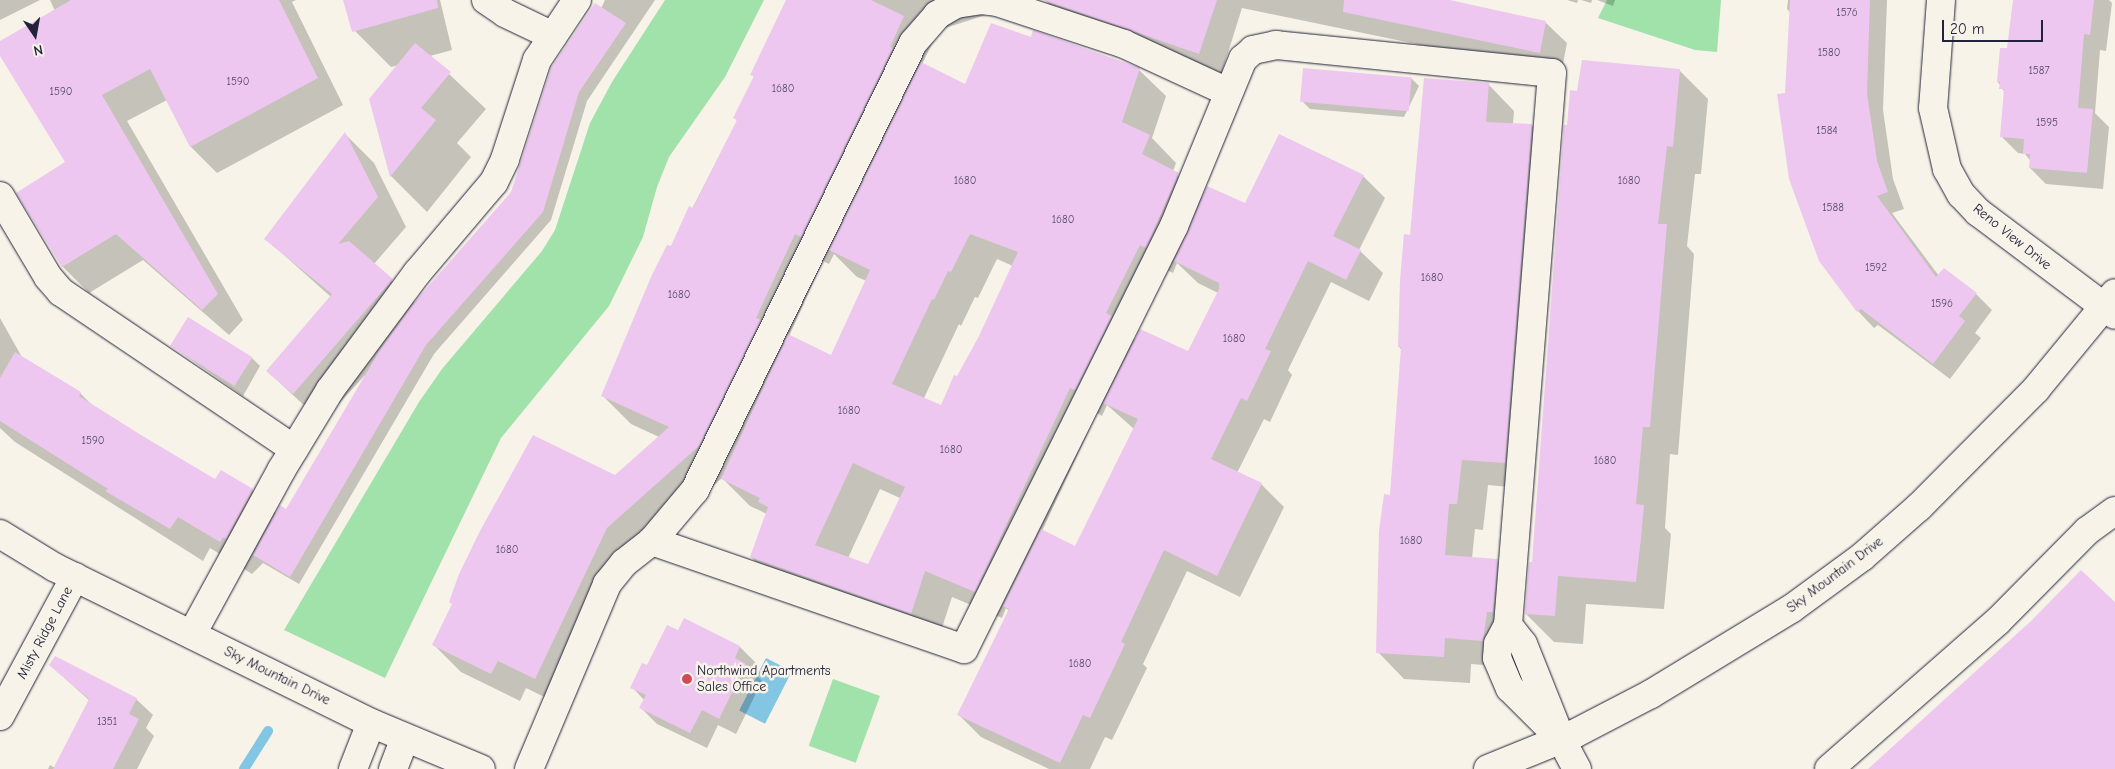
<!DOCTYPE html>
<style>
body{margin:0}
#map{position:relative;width:2115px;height:769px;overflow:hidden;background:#f7f3e8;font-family:"Comic Neue",sans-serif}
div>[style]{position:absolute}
.green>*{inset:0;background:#a1e1aa;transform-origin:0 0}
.water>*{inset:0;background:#83c6e4;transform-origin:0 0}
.shadow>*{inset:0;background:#0003}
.stream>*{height:10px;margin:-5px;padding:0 5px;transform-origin:5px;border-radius:5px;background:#83c6e4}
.building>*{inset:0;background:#edc7f0;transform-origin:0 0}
.roads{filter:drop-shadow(0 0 1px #22223b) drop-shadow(0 0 1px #22223b)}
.minor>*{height:28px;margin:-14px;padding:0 14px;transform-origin:14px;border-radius:14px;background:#f7f3e8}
.dots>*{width:14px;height:14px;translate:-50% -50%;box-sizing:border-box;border:2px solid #f7f3e8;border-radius:50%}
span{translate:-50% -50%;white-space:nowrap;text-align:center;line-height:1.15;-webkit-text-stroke:5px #f7f3e8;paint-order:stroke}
.number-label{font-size:11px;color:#554b68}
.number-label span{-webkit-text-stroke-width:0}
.street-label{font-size:14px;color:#22223b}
.poi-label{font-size:14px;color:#22223b}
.left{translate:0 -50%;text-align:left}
.north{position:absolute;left:10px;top:10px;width:50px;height:50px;-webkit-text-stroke:4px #f7f3e8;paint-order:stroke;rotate:168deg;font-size:14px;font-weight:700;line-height:20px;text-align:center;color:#22223b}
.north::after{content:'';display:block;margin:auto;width:18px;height:22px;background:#22223b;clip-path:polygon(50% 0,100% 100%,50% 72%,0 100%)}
.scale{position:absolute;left:1942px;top:20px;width:101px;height:22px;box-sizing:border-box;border:2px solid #22223b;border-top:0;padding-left:6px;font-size:15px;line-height:18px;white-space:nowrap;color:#22223b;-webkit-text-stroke:4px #f7f3e8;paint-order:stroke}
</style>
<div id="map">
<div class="green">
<i style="clip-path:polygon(665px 0,764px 0,725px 77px,669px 157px,657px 187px,643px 237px,609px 306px,501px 438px,385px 678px,284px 630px,419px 402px,442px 369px,542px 251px,555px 230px,590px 123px,612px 82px)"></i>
<i style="clip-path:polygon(1607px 0,1721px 0,1717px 52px,1695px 50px,1598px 18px)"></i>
<i style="left:833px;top:679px;width:50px;height:71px;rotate:20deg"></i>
</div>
<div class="water">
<i style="left:766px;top:658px;width:29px;height:59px;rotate:27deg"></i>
</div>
<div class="shadow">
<i style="clip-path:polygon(0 0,40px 0,0 20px)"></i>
<i style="clip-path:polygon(50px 0,296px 0,292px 2px,343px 105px,217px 173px,191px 147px,167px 100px,127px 121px,243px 320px,229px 335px,143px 260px,89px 293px,63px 267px,18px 193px,66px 163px,0 53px,0 42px,55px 11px)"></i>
<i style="clip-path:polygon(347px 0,440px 0,452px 50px,430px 56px,486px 109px,457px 143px,471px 157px,427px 212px,391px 176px,371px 99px,399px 65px,391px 67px,355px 31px)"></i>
<i style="clip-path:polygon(605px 0,655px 0,587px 101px,551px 220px,434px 354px,299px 584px,263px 563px,252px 574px,210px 548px,203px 561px,15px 442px,0 428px,0 318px,23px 359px,80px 393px,95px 408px,216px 481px,221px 471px,252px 490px,277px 514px,287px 511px,368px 372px,322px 422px,267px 371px,331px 297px,266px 239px,345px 134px,374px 163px,406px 227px,374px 264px,416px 303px,512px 193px)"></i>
<i style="clip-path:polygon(evenodd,790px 0,1019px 0,1020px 4px,939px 30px,922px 64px,966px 86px,1010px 31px,1139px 70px,1166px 96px,1152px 138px,1176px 163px,1173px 171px,1203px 199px,1245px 205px,1363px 176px,1385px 198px,1359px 250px,1383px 273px,1369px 301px,1331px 282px,1288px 370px,1292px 375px,1270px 422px,1264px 419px,1237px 473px,1261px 484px,1284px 507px,1240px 597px,1187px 571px,1143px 664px,1147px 668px,1112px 740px,1105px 737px,1090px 769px,1049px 769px,981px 737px,959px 715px,1009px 611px,1006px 608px,1002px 618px,952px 597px,938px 640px,778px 584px,751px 557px,767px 514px,750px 506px,722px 478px,635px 556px,563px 706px,526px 688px,520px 701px,461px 672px,433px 644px,659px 437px,631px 424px,603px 396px,672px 248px,737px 121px,735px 118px,754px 77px,752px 74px,790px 0,834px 254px,857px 277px,867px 281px,831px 357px,789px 336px,823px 261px,829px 264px,834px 254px,790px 0,997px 259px,1013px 266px,979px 339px,942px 406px,924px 398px,959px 324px,961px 326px,975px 297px,978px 298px,997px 259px,790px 0,1177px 263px,1198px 283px,1218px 293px,1189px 353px,1133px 339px,1167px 270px,1173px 273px,1177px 263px,790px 0,1107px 405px,1134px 429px,1076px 548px,1042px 531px,1097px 413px,1102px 416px,1107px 405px,790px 0,880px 489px,900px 498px,869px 566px,848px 558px,880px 489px)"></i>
<i style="clip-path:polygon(1045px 0,1440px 0,1545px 22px,1567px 43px,1561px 74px,1242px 8px,1221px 75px,1066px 22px)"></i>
<i style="clip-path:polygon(1567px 0,1578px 0,1577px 3px)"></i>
<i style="clip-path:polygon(1581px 0,1592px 0,1591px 3px)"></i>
<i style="clip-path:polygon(1597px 0,1615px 0,1613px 6px)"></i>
<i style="clip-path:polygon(1788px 0,1887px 0,1883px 110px,1893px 179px,1904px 209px,1892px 213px,1939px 276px,1976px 294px,1992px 310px,1975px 333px,1981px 338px,1950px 379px,1878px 325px,1874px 328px,1858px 311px,1820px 260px,1786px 94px,1791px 13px,1787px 9px)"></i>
<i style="clip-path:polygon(2014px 0,2109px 0,2112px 3px,2106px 51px,2100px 50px,2095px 113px,2109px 127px,2103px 189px,2046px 184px,2030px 168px,2030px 160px,2025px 154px,2018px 153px,2002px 137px,2005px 93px,1998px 82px,2009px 49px)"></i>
<i style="clip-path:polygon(1679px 70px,1708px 99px,1701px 174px,1695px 174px,1687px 246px,1694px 254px,1678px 455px,1670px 454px,1665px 528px,1671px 534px,1664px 609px,1586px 604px,1583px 644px,1554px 642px,1526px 614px,1533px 563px,1568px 127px,1578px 92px)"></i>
<i style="clip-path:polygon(1411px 78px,1419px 86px,1404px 117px,1310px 109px,1302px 101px)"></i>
<i style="clip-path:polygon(1488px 84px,1514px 111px,1513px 124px,1532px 125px,1558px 151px,1531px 489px,1488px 485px,1483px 530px,1475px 529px,1472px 558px,1497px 560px,1523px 586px,1509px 667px,1471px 664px,1470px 683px,1404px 679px,1378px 652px,1402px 350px,1399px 347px,1411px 236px)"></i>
<i style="clip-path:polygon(173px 347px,252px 358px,260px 366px,243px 396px)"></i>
<i style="clip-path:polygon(685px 620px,740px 647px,756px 663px,752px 671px,762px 681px,736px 734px,718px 725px,707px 748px,657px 724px,641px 708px,644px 700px,632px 687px,679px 632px)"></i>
<i style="clip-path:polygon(50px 665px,136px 699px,153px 715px,146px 728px,154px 736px,137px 769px,48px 769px,50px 765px,55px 768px,90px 701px)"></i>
</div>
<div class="stream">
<i style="left:244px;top:769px;width:45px;rotate:-57.7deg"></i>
</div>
<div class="building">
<i style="clip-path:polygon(71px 0,279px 0,318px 78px,190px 147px,150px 69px,102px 95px,218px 294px,202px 310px,116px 234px,62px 267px,16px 193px,65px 162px,0 56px,0 41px)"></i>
<i style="clip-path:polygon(343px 0,437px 0,438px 8px,352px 32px)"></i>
<i style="clip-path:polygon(786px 0,871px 0,904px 16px,890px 47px,893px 48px,801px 237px,795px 234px,756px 318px,761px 320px,699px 446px,607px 528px,535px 679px,498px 661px,491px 674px,432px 645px,452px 604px,449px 602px,459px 574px,480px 531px,533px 435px,615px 475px,669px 427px,601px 396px,651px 277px,667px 245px,671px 246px,689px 206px,693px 208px,737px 120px,733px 118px,754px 76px,750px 75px)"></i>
<i style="clip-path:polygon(1043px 0,1217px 0,1199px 54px)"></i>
<i style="clip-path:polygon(1344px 0,1450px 0,1546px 21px,1540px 53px,1343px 12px)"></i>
<i style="clip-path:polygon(1790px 0,1870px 0,1867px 93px,1877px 161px,1888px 192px,1877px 196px,1936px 277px,1944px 268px,1977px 293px,1959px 316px,1965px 321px,1933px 364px,1861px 309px,1857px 312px,1819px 261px,1789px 179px,1777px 94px,1785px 93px)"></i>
<i style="clip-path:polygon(2013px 0,2094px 0,2090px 35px,2084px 34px,2078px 108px,2093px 109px,2087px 173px,2029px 168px,2030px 154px,2023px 154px,2024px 139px,2000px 137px,2004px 89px,1999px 89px,2000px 82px,1997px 82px,2000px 48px,2007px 48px)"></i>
<i style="clip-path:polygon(595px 3px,626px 23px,579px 92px,543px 212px,426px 345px,290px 577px,253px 555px,280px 505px,286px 509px,380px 350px,417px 299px,511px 192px,551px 68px)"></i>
<i style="clip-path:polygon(evenodd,991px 23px,1031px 37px,1033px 30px,1140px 68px,1122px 122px,1150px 135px,1142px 154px,1179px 173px,1146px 248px,1140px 245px,1106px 313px,1112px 316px,1075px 390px,1070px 388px,975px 592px,925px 571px,911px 614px,750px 557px,768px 507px,758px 502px,760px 498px,721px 479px,788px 334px,831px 355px,870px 270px,829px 250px,921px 62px,965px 84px,991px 23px,970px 234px,1018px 252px,978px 338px,957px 376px,954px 375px,941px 405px,892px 384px,932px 299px,934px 300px,948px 271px,951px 272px,970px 234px,991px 23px,853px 463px,905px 487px,868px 564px,815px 545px,853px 463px)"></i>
<i style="clip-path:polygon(415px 43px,451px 72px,421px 108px,436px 120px,390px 177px,369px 99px)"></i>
<i style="clip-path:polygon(1582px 60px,1680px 69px,1673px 147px,1667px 146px,1658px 224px,1667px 224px,1650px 427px,1643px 427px,1636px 504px,1644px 505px,1641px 538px,1636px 582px,1558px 576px,1555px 616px,1525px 614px,1529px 562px,1532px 562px,1564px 125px,1567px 125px,1570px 90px,1577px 91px)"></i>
<i style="left:1303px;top:68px;width:109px;height:34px;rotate:5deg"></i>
<i style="clip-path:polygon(1424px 78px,1489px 83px,1486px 122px,1532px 124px,1505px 463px,1462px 460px,1457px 504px,1449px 504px,1445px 555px,1498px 559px,1493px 612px,1487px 612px,1483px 641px,1445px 638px,1444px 657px,1376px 653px,1379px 531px,1384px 494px,1390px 495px,1401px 347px,1398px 347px,1400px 280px,1404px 234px,1410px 235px)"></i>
<i style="clip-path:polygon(345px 132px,378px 197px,338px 244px,349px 241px,393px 279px,293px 394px,266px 371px,332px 294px,264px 239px)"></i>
<i style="clip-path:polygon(1279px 134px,1364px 175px,1333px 236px,1361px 250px,1346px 280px,1308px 261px,1265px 349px,1271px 351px,1247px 401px,1241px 398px,1211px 459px,1262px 483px,1217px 576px,1164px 550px,1121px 642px,1125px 644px,1090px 718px,1083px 715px,1060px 763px,957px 715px,1009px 609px,1003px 606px,1041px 529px,1075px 546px,1138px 419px,1103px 403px,1140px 329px,1188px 351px,1219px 289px,1219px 283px,1174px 261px,1207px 186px,1245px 203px)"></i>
<i style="left:188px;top:317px;width:76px;height:34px;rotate:32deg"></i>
<i style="clip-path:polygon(15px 352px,81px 392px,79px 396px,141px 435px,215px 479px,221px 470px,253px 489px,226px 539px,223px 537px,220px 542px,178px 517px,170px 529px,105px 491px,108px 489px,0 421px,0 378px)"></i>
<i style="clip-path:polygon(2081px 570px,2115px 602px,2115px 769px,1868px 769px,2031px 621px)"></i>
<i style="clip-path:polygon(684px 618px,740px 646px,735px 658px,746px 664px,719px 719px,702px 710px,690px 733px,639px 708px,646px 695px,630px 688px,642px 663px,647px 665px,667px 625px,678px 630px)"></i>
<i style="clip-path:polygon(55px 656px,137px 698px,129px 714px,139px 719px,113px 769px,53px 769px,89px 699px,49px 665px)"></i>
</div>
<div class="roads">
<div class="minor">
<i style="left:486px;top:0;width:23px;rotate:34deg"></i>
<i style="left:505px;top:13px;width:53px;rotate:25.6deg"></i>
<i style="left:1941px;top:0;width:108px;rotate:94.2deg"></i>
<i style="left:1933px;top:108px;width:63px;rotate:77.1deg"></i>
<i style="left:1947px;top:169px;width:29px;rotate:61deg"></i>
<i style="left:1961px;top:194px;width:25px;rotate:47deg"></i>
<i style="left:1978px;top:212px;width:171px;rotate:36.9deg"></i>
<i style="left:0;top:196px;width:94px;rotate:59.3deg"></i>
<i style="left:48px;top:277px;width:20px;rotate:49deg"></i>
<i style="left:61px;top:292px;width:281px;rotate:34deg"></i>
<i style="left:0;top:534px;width:63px;rotate:31.4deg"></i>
<i style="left:54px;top:567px;width:353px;rotate:26.2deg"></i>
<i style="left:371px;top:723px;width:119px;rotate:22.7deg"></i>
<i style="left:652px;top:541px;width:330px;rotate:19.1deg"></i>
<i style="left:964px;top:649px;width:472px;rotate:-63.6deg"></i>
<i style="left:1174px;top:226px;width:181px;rotate:-67.6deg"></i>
<i style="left:1243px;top:59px;width:13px;rotate:-42deg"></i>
<i style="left:1253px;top:50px;width:24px;rotate:-12deg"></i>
<i style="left:1276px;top:45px;width:277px;rotate:5.8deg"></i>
<i style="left:1552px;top:73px;width:554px;rotate:94.56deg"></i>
<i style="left:1508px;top:625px;width:21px;rotate:118deg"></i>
<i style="left:1498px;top:644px;width:14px;rotate:94deg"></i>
<i style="left:1497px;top:658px;width:33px;rotate:67deg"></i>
<i style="left:1510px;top:688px;width:72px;rotate:45deg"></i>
<i style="left:1508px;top:625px;width:24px;rotate:52deg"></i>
<i style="left:1523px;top:644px;width:102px;rotate:68.2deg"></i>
<i style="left:1561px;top:739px;width:34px;rotate:62deg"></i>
<i style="left:192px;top:634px;width:188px;rotate:-61.4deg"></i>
<i style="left:282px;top:469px;width:92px;rotate:-58.7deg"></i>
<i style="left:330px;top:390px;width:146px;rotate:-53.4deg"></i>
<i style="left:417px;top:273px;width:119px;rotate:-49.8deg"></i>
<i style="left:494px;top:182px;width:25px;rotate:-64deg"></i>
<i style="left:505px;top:159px;width:104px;rotate:-72.1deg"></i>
<i style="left:537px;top:60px;width:72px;rotate:-56.3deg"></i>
<i style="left:0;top:716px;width:158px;rotate:-61.7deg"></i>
<i style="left:353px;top:769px;width:49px;rotate:-68.6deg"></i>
<i style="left:393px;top:769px;width:33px;rotate:-69deg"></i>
<i style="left:529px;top:769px;width:201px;rotate:-67.1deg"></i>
<i style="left:607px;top:584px;width:27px;rotate:-51deg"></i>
<i style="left:624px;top:563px;width:36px;rotate:-38deg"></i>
<i style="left:652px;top:541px;width:67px;rotate:-49.9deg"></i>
<i style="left:695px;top:490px;width:497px;rotate:-64deg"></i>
<i style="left:913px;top:43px;width:37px;rotate:-49deg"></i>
<i style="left:937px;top:15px;width:22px;rotate:-30deg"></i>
<i style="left:956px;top:4px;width:25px;rotate:-9deg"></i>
<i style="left:981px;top:0;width:16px;rotate:7deg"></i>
<i style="left:997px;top:2px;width:134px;rotate:18.3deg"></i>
<i style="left:1124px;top:44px;width:115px;rotate:24.8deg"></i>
<i style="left:1488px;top:769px;width:93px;rotate:-22.1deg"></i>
<i style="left:1574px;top:734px;width:87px;rotate:-27.5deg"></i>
<i style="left:1651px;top:694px;width:164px;rotate:-31.3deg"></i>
<i style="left:1791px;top:609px;width:88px;rotate:-36.2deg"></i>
<i style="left:1862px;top:557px;width:76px;rotate:-41.3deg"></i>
<i style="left:1919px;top:507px;width:166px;rotate:-45.2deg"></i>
<i style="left:2036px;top:389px;width:124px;rotate:-50.5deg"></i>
<i style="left:1829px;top:769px;width:223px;rotate:-41.2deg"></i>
<i style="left:1997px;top:622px;width:128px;rotate:-45.3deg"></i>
<i style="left:2087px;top:531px;width:34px;rotate:-36deg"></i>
</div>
</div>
<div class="dots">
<i style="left:687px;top:679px;background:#d1495b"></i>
</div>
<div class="number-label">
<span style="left:1847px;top:13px">1576</span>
<span style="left:1829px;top:53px">1580</span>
<span style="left:2039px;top:71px">1587</span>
<span style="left:238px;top:82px">1590</span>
<span style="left:783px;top:89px">1680</span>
<span style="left:61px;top:92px">1590</span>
<span style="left:2047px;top:123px">1595</span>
<span style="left:1827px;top:131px">1584</span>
<span style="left:965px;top:181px">1680</span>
<span style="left:1629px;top:181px">1680</span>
<span style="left:1833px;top:208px">1588</span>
<span style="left:1063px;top:220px">1680</span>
<span style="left:1876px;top:268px">1592</span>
<span style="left:1432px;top:278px">1680</span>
<span style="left:679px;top:295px">1680</span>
<span style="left:1942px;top:304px">1596</span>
<span style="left:1234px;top:339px">1680</span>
<span style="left:849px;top:411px">1680</span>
<span style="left:93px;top:441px">1590</span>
<span style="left:951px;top:450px">1680</span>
<span style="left:1605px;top:461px">1680</span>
<span style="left:1411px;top:541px">1680</span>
<span style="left:507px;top:550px">1680</span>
<span style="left:1080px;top:664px">1680</span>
<span style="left:107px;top:722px">1351</span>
</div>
<div class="street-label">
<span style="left:2012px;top:237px;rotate:39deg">Reno View Drive</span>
<span style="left:1835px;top:575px;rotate:-37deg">Sky Mountain Drive</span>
<span style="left:45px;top:633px;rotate:-62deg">Misty Ridge Lane</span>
<span style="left:277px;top:676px;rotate:26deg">Sky Mountain Drive</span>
</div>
<div class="poi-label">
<span class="left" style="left:697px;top:679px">Northwind Apartments<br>Sales Office</span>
</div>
<div class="north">N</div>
<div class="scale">20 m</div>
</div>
